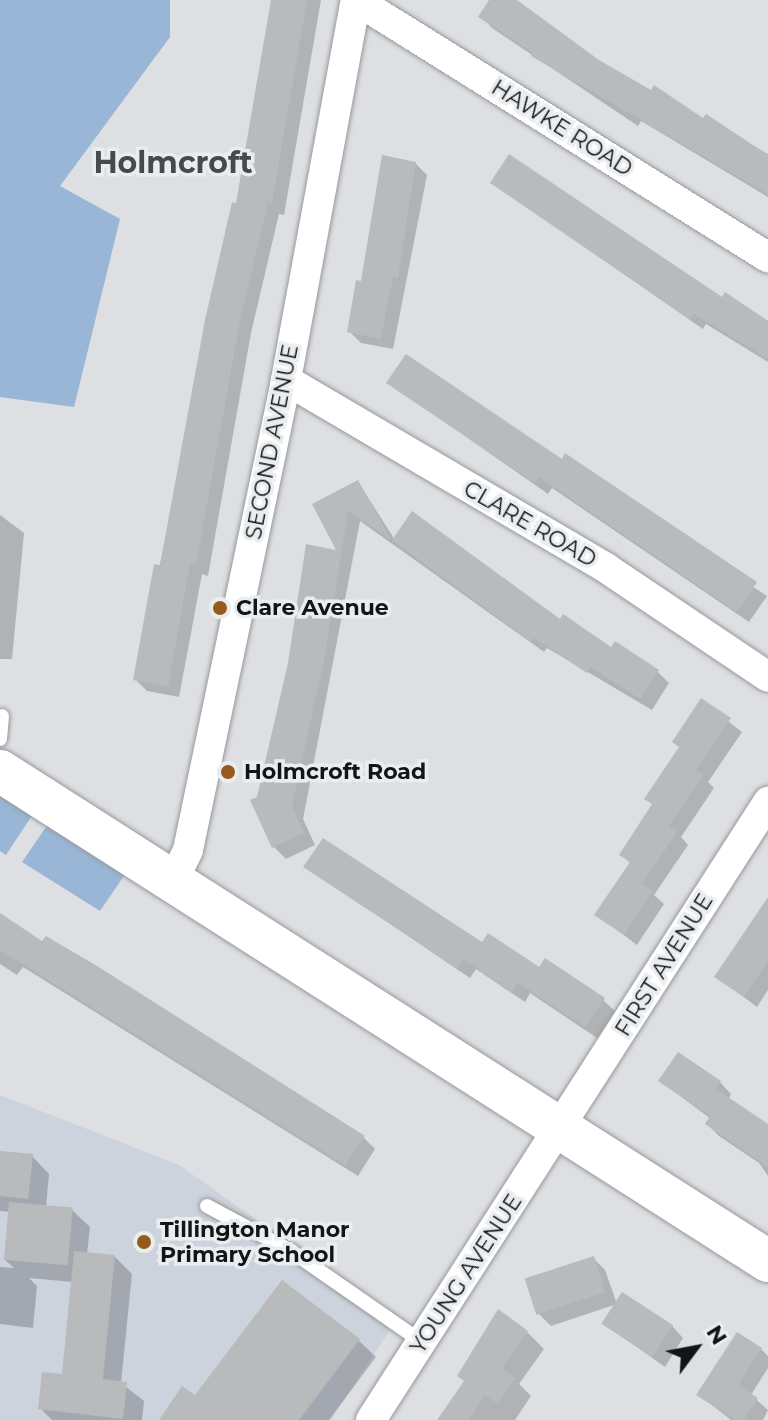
<!DOCTYPE html>
<style>
body{margin:0}
#map{position:relative;width:768px;height:1420px;overflow:hidden;background:#dddfe2;font-family:Montserrat,sans-serif}
div>[style]{position:absolute}
.built>*{inset:0;background:#ccd3dc}
.green>*{inset:0;background:#99b6d7}
.shadow>*{inset:0;background:#0003}
.building>*{inset:0;background:#b8babc;transform-origin:0 0}
.roads{filter:drop-shadow(0 0 2px #97999c) drop-shadow(0 0 2px #97999c)}
.lane>*{height:14px;margin:-7px;padding:0 7px;transform-origin:7px;border-radius:7px;background:#fff}
.street>*{height:30px;margin:-15px;padding:0 15px;transform-origin:15px;border-radius:15px;background:#fff}
.secondary>*{height:42px;margin:-21px;padding:0 21px;transform-origin:21px;border-radius:21px;background:#fff}
.dots>*{width:22px;height:22px;translate:-50% -50%;box-sizing:border-box;border:4px solid #eaedef;border-radius:50%}
span{translate:-50% -50%;white-space:nowrap;text-align:center;line-height:1.15;-webkit-text-stroke:7px #eaedef;paint-order:stroke}
.street-label{font-size:22px;color:#131415}
.poi-label{font-size:22px;color:#131415;font-weight:700}
.left{translate:0 -50%;text-align:left}
.district-label{font-size:30px;color:#47494b;font-weight:700}
.north{position:absolute;left:656px;top:1308px;width:80px;height:80px;-webkit-text-stroke:6px #eaedef;paint-order:stroke;rotate:58deg;font-size:22px;font-weight:700;line-height:32px;text-align:center;color:#131415}
.north::after{content:'';display:block;margin:auto;width:28px;height:36px;background:#131415;clip-path:polygon(50% 0,100% 100%,50% 72%,0 100%)}
</style>
<div id="map">
<div class="built">
<i style="clip-path:polygon(0 1095px,179px 1165px,397px 1319px,331px 1420px,0 1420px)"></i>
</div>
<div class="green">
<i style="clip-path:polygon(0 0,170px 0,170px 37px,60px 186px,120px 219px,74px 407px,0 397px)"></i>
<i style="clip-path:polygon(0 794px,33px 814px,6px 855px,0 851px)"></i>
<i style="clip-path:polygon(52px 826px,126px 873px,100px 911px,22px 862px,46px 827px)"></i>
</div>
<div class="shadow">
<i style="clip-path:polygon(273px 0,321px 0,284px 215px,279px 214px,251px 333px,208px 576px,202px 574px,179px 697px,147px 691px,135px 679px,238px 205px)"></i>
<i style="clip-path:polygon(492px 0,512px 0,598px 62px,768px 154px,768px 197px,641px 121px,638px 126px,492px 28px,481px 16px)"></i>
<i style="clip-path:polygon(415px 163px,427px 175px,393px 349px,361px 343px,349px 331px,363px 284px)"></i>
<i style="clip-path:polygon(492px 183px,722px 300px,725px 295px,768px 321px,768px 362px,706px 324px,703px 329px)"></i>
<i style="clip-path:polygon(389px 383px,562px 462px,767px 596px,749px 622px,552px 488px,548px 494px)"></i>
<i style="clip-path:polygon(358px 482px,395px 540px,658px 672px,669px 683px,652px 710px,547px 648px,544px 652px,360px 521px,303px 819px,315px 845px,286px 859px,274px 847px,259px 799px,340px 553px,315px 505px)"></i>
<i style="clip-path:polygon(0 515px,24px 533px,12px 659px,0 659px)"></i>
<i style="clip-path:polygon(702px 701px,742px 732px,708px 782px,714px 788px,681px 837px,688px 845px,654px 895px,664px 904px,637px 945px,597px 915px,631px 864px,622px 854px,654px 806px)"></i>
<i style="clip-path:polygon(306px 867px,603px 1000px,615px 1011px,597px 1038px,530px 993px,525px 1002px,476px 969px,470px 978px)"></i>
<i style="clip-path:polygon(768px 900px,768px 990px,757px 1007px,717px 977px)"></i>
<i style="clip-path:polygon(0 916px,363px 1137px,375px 1149px,358px 1176px,23px 967px,17px 975px,0 964px)"></i>
<i style="clip-path:polygon(660px 1081px,720px 1082px,731px 1094px,728px 1100px,768px 1127px,768px 1176px,759px 1163px,719px 1136px,707px 1124px,711px 1119px)"></i>
<i style="clip-path:polygon(0 1153px,32px 1156px,49px 1174px,46px 1207px,72px 1210px,90px 1227px,87px 1254px,115px 1257px,132px 1274px,121px 1383px,144px 1401px,142px 1420px,52px 1420px,40px 1408px,64px 1376px,73px 1282px,29px 1278px,37px 1286px,33px 1328px,0 1324px,0 1267px,14px 1268px,5px 1260px,10px 1212px,0 1211px)"></i>
<i style="clip-path:polygon(593px 1258px,605px 1270px,617px 1304px,551px 1326px,539px 1314px)"></i>
<i style="clip-path:polygon(604px 1324px,672px 1326px,683px 1338px,665px 1367px)"></i>
<i style="clip-path:polygon(527px 1332px,544px 1349px,519px 1384px,531px 1396px,515px 1420px,439px 1420px)"></i>
<i style="clip-path:polygon(358px 1340px,376px 1357px,329px 1420px,164px 1420px,196px 1398px)"></i>
<i style="clip-path:polygon(761px 1349px,768px 1356px,768px 1368px,751px 1395px,768px 1410px,763px 1420px,731px 1420px,699px 1395px)"></i>
</div>
<div class="building">
<i style="clip-path:polygon(271px 0,307px 0,272px 204px,268px 203px,240px 321px,196px 565px,190px 564px,168px 687px,133px 680px,154px 564px,160px 565px,205px 320px,232px 202px,236px 203px)"></i>
<i style="clip-path:polygon(489px 0,517px 0,599px 60px,651px 90px,654px 85px,703px 118px,706px 114px,768px 155px,768px 194px,531px 56px,533px 53px,478px 17px)"></i>
<i style="clip-path:polygon(509px 154px,722px 297px,725px 292px,768px 321px,768px 359px,694px 314px,690px 319px,490px 183px)"></i>
<i style="clip-path:polygon(382px 155px,416px 162px,398px 278px,393px 277px,381px 339px,347px 332px,356px 280px,361px 281px)"></i>
<i style="clip-path:polygon(406px 354px,562px 459px,565px 453px,757px 582px,737px 612px,539px 477px,535px 483px,386px 383px)"></i>
<i style="clip-path:polygon(358px 480px,391px 540px,348px 511px,324px 661px,292px 806px,304px 833px,272px 848px,250px 800px,257px 797px,288px 663px,306px 544px,336px 550px,312px 504px)"></i>
<i style="clip-path:polygon(412px 511px,560px 619px,563px 614px,611px 647px,615px 641px,659px 670px,640px 699px,591px 667px,587px 673px,534px 638px,531px 642px,392px 540px)"></i>
<i style="clip-path:polygon(701px 698px,731px 718px,696px 770px,703px 775px,669px 826px,678px 831px,642px 884px,653px 891px,624px 935px,594px 915px,630px 862px,619px 855px,652px 804px,644px 799px,679px 747px,672px 742px)"></i>
<i style="clip-path:polygon(323px 838px,482px 942px,488px 933px,539px 967px,545px 958px,605px 998px,585px 1027px,518px 983px,512px 992px,463px 959px,457px 968px,303px 867px)"></i>
<i style="clip-path:polygon(768px 897px,768px 961px,744px 997px,714px 977px)"></i>
<i style="clip-path:polygon(0 913px,42px 941px,46px 936px,97px 966px,365px 1136px,345px 1165px,0 950px)"></i>
<i style="clip-path:polygon(678px 1052px,721px 1081px,716px 1089px,768px 1124px,768px 1167px,705px 1124px,710px 1116px,658px 1081px)"></i>
<i style="clip-path:polygon(0 1151px,33px 1154px,28px 1199px,0 1196px)"></i>
<i style="left:9px;top:1202px;width:64px;height:58px;rotate:5deg"></i>
<i style="clip-path:polygon(74px 1251px,115px 1255px,103px 1379px,127px 1382px,123px 1419px,38px 1409px,42px 1372px,62px 1374px)"></i>
<i style="left:594px;top:1256px;width:38px;height:73px;rotate:72deg"></i>
<i style="clip-path:polygon(282px 1280px,360px 1339px,299px 1420px,159px 1420px,182px 1386px,195px 1395px)"></i>
<i style="left:622px;top:1292px;width:61px;height:38px;rotate:33deg"></i>
<i style="clip-path:polygon(498px 1309px,528px 1331px,502px 1368px,515px 1378px,498px 1404px,485px 1395px,469px 1420px,437px 1420px,464px 1381px,457px 1376px)"></i>
<i style="clip-path:polygon(737px 1332px,762px 1348px,738px 1385px,758px 1398px,744px 1420px,735px 1420px,696px 1395px)"></i>
</div>
<div class="roads">
<div class="lane">
<i style="left:0;top:739px;width:23px;rotate:-85deg"></i>
<i style="left:207px;top:1206px;width:95px;rotate:28.2deg"></i>
<i style="left:291px;top:1251px;width:160px;rotate:34.8deg"></i>
</div>
<div class="street">
<i style="left:356px;top:0;width:486px;rotate:32deg"></i>
<i style="left:286px;top:380px;width:371px;rotate:30.4deg"></i>
<i style="left:606px;top:568px;width:195px;rotate:33.9deg"></i>
<i style="left:173px;top:881px;width:34px;rotate:-64deg"></i>
<i style="left:188px;top:850px;width:480px;rotate:-78.2deg"></i>
<i style="left:286px;top:380px;width:386px;rotate:-79.6deg"></i>
<i style="left:371px;top:1420px;width:735px;rotate:-57.28deg"></i>
</div>
<div class="secondary">
<i style="left:0;top:771px;width:911px;rotate:32.54deg"></i>
</div>
</div>
<div class="dots">
<i style="left:220px;top:608px;background:#975a1d"></i>
<i style="left:228px;top:772px;background:#975a1d"></i>
<i style="left:144px;top:1242px;background:#975a1d"></i>
</div>
<div class="street-label">
<span style="left:562px;top:128px;rotate:32deg">HAWKE ROAD</span>
<span style="left:272px;top:442px;rotate:-79deg">SECOND AVENUE</span>
<span style="left:530px;top:524px;rotate:30deg">CLARE ROAD</span>
<span style="left:664px;top:965px;rotate:-58deg">FIRST AVENUE</span>
<span style="left:466px;top:1274px;rotate:-57deg">YOUNG AVENUE</span>
</div>
<div class="poi-label">
<span class="left" style="left:236px;top:608px">Clare Avenue</span>
<span class="left" style="left:244px;top:772px">Holmcroft Road</span>
<span class="left" style="left:160px;top:1242px">Tillington Manor<br>Primary School</span>
</div>
<div class="district-label">
<span style="left:173px;top:163px">Holmcroft</span>
</div>
<div class="north">N</div>
</div>
